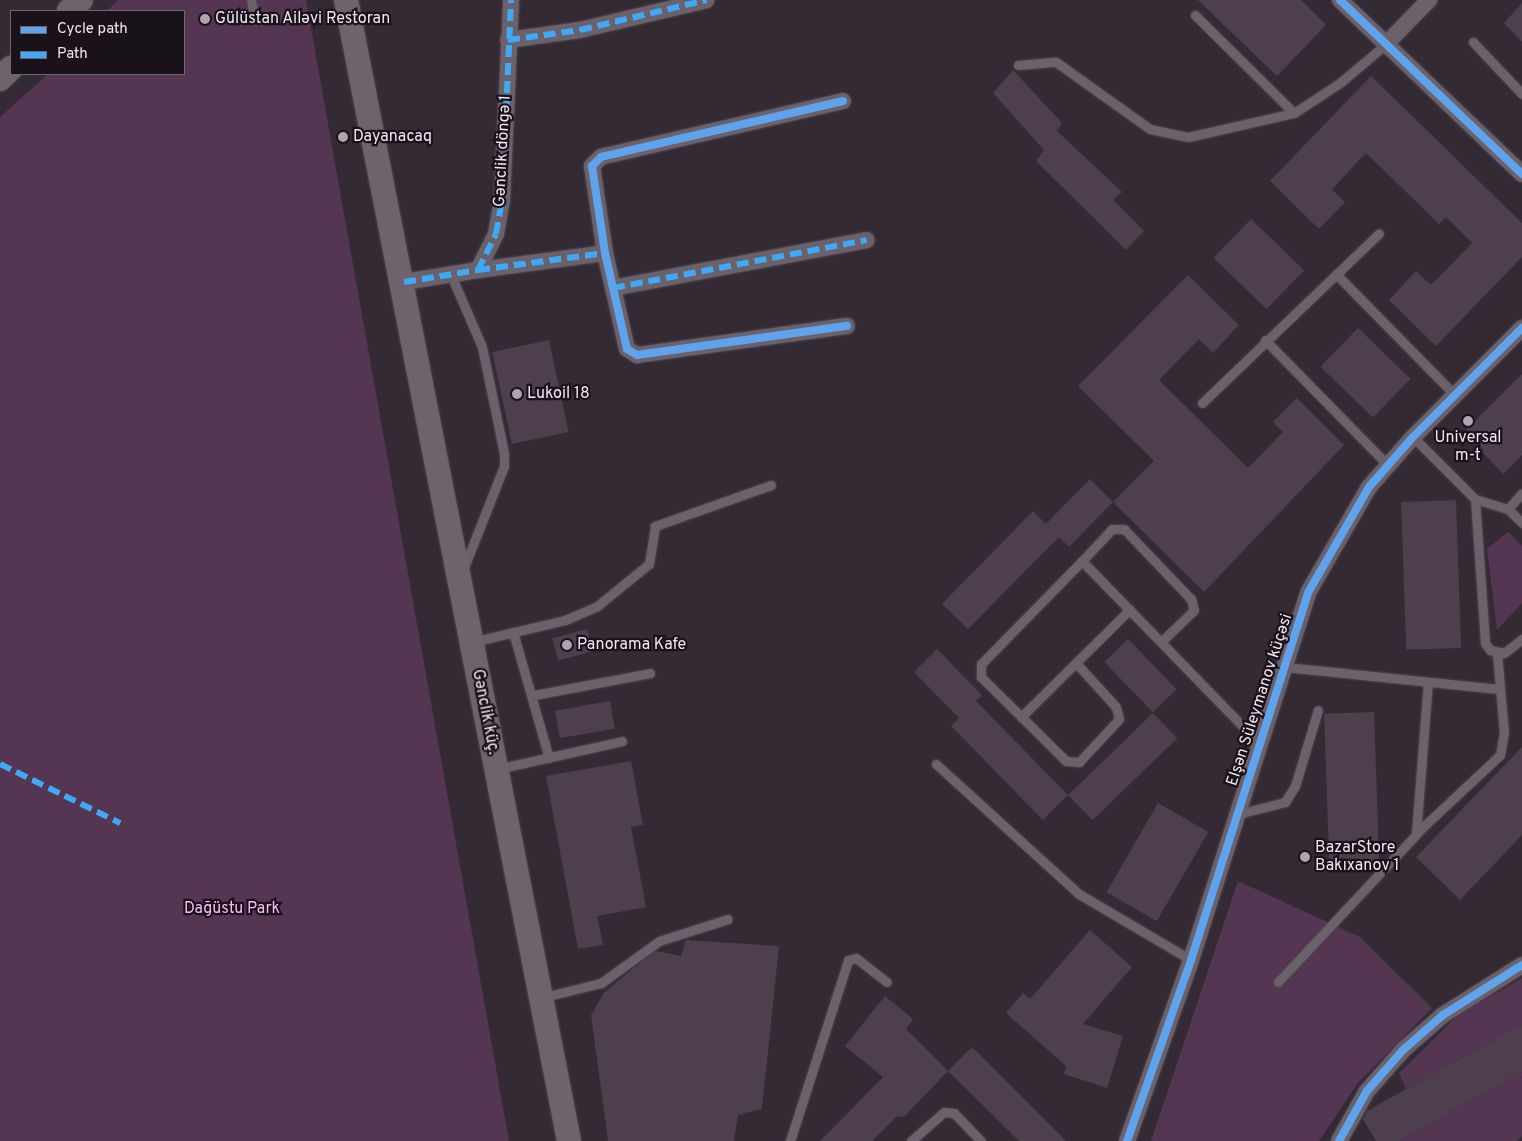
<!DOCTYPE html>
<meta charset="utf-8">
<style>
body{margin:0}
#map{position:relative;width:1522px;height:1141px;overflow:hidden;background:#342a34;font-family:Overpass,sans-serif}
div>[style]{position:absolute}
.green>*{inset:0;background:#543552}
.building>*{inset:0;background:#4d3f4d;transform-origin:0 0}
.roads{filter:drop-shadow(0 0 1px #4e454d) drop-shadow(0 0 1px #4e454d)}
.lane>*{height:9px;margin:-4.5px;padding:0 4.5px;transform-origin:4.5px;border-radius:4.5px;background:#6b616a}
.street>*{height:16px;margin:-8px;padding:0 8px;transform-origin:8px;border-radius:8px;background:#6b616a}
.secondary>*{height:24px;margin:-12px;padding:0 12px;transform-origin:12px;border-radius:12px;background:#6e636d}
.quiet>*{height:6px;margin-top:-3px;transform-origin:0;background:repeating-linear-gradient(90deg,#3fa9f5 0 12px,transparent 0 18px)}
.cycleway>*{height:8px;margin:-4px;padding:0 4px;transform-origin:4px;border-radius:4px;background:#60a3ed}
.dots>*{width:14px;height:14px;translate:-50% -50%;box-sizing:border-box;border:2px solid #1a121a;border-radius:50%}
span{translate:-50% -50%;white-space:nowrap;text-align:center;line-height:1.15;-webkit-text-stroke:4.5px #1a121a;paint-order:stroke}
.poi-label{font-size:16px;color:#f1e5f0}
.left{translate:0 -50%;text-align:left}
.street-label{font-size:16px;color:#f1e5f0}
.park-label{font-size:16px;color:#febbf9}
.legend{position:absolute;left:10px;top:10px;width:175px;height:65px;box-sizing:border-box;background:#1a121a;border:1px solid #706670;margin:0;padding:6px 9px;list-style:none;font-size:15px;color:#f1e5f0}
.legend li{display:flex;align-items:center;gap:10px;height:25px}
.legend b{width:25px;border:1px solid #706670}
</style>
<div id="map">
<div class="green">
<i style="clip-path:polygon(118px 0,306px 0,509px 1141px,0 1141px,0 117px,48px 74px,184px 74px,184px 11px,107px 11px)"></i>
<i style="clip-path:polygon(1508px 532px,1522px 546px,1522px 603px,1497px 630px,1487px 549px)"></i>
<i style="clip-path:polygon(1238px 881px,1360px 937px,1432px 1008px,1358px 1083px,1319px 1141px,1151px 1141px)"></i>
<i style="clip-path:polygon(1522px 978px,1522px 1024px,1406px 1089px,1399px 1073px,1458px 1015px)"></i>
<i style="clip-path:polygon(1522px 1072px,1522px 1136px,1517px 1141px,1399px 1141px)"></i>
</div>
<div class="building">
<i style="clip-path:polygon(1198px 0,1301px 0,1326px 25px,1277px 76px)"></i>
<i style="clip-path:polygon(1522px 3px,1522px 42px,1504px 23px)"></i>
<i style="clip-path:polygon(1013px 70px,1062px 123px,1057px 131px,1122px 192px,1113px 200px,1144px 231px,1126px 250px,1036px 161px,1044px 150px,993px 93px)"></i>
<i style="clip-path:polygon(1371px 76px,1522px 223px,1522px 257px,1436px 346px,1389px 300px,1416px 271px,1431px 285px,1472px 243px,1446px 217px,1439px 224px,1366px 153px,1332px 189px,1345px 202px,1319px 229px,1270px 181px)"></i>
<i style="left:1251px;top:219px;width:74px;height:54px;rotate:44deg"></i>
<i style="clip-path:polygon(1188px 275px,1239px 325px,1213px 353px,1199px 339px,1159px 380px,1248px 468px,1283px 432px,1273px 422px,1297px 398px,1344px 445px,1204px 592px,1113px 502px,1154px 461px,1078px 386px)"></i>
<i style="left:1358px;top:328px;width:73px;height:54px;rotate:44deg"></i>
<i style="left:549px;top:340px;width:94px;height:58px;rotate:78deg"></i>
<i style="clip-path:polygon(1522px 374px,1522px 455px,1503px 474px,1464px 432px)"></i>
<i style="clip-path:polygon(1090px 479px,1113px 502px,1069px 547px,1059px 537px,968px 629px,942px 604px,1033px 511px,1046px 524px)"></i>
<i style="left:1456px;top:500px;width:148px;height:55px;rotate:88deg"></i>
<i style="left:587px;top:629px;width:23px;height:36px;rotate:75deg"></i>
<i style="left:1128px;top:639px;width:70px;height:33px;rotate:46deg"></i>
<i style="clip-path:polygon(937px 649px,982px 695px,976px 701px,1068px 795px,1043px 820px,951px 726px,959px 718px,914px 672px)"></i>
<i style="left:610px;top:701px;width:28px;height:56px;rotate:80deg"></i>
<i style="left:1374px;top:712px;width:150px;height:50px;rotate:88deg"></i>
<i style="left:1153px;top:713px;width:35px;height:118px;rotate:46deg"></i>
<i style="clip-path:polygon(1522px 747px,1522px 835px,1460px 900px,1416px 857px)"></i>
<i style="clip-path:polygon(631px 761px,643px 825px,631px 827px,646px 907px,597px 916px,603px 945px,578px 949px,546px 776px)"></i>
<i style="left:1158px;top:803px;width:58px;height:103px;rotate:30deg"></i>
<i style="clip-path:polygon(1090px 930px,1132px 967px,1083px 1024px,1123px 1036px,1107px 1088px,1064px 1074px,1066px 1066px,1006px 1013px,1023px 993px,1030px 999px)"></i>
<i style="clip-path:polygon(686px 940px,779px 946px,762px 1109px,738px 1115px,734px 1141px,608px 1141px,591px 1015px,604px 993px,637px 965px,656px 951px,681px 956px)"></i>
<i style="clip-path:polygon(885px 996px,913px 1019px,906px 1029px,948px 1071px,905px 1116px,896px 1117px,872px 1141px,820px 1141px,883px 1077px,845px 1046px)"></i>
<i style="clip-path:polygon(1522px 1024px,1522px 1072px,1399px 1141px,1376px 1141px,1363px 1119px,1367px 1111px)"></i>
<i style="clip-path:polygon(972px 1047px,1066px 1141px,1019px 1141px,948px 1071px)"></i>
</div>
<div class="roads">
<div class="lane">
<i style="left:251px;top:0;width:16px;rotate:79deg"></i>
<i style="left:1195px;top:15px;width:139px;rotate:44.7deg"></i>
<i style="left:1473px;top:42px;width:71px;rotate:46.7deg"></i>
<i style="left:1018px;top:65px;width:38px;rotate:-5deg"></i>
<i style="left:1056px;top:62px;width:115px;rotate:35.5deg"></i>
<i style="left:1150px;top:129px;width:39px;rotate:12deg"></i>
<i style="left:1188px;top:137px;width:109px;rotate:-12.8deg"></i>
<i style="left:1294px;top:113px;width:56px;rotate:-33.4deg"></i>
<i style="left:1341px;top:82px;width:59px;rotate:-40.2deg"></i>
<i style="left:1336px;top:274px;width:170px;rotate:45.5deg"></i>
<i style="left:451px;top:275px;width:78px;rotate:66.7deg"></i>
<i style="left:482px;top:347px;width:108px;rotate:78.3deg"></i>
<i style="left:504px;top:453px;width:13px;rotate:90deg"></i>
<i style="left:504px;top:466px;width:112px;rotate:111.5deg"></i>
<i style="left:1265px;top:340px;width:175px;rotate:45.5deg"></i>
<i style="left:1202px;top:403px;width:245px;rotate:-43.8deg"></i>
<i style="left:1413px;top:437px;width:88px;rotate:45deg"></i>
<i style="left:1475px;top:499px;width:144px;rotate:86deg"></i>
<i style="left:1485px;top:643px;width:9px;rotate:54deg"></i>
<i style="left:1490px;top:650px;width:14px;rotate:12deg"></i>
<i style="left:1504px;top:653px;width:23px;rotate:-38deg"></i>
<i style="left:1475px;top:499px;width:34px;rotate:17deg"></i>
<i style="left:1508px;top:509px;width:20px;rotate:45deg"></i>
<i style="left:1508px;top:509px;width:21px;rotate:-49deg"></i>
<i style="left:1082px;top:561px;width:44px;rotate:-46.8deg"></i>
<i style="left:1112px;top:529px;width:12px"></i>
<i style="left:1124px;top:529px;width:97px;rotate:46.3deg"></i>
<i style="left:1191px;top:599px;width:11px;rotate:75deg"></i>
<i style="left:1194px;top:610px;width:46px;rotate:135.9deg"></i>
<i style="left:513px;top:632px;width:131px;rotate:74.1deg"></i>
<i style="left:472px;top:642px;width:96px;rotate:-13.3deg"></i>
<i style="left:565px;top:620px;width:34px;rotate:-23deg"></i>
<i style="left:596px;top:607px;width:68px;rotate:-39.1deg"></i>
<i style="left:649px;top:564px;width:38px;rotate:-81deg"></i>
<i style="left:655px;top:526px;width:123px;rotate:-19.5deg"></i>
<i style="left:1076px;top:663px;width:59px;rotate:47.7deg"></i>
<i style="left:1116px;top:707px;width:12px;rotate:76deg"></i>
<i style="left:1119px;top:719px;width:59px;rotate:132.9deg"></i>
<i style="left:1079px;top:762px;width:13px;rotate:-176deg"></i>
<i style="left:1066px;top:761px;width:120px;rotate:-135.3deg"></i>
<i style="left:981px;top:677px;width:13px;rotate:-90deg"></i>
<i style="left:981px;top:664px;width:144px;rotate:-45.6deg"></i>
<i style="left:1082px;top:561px;width:255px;rotate:45.8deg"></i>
<i style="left:1285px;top:667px;width:215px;rotate:5.9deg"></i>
<i style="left:534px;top:695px;width:118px;rotate:-10.7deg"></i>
<i style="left:1021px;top:717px;width:153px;rotate:-44.7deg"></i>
<i style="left:936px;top:764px;width:193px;rotate:42.3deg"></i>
<i style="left:1079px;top:894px;width:130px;rotate:30.5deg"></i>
<i style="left:497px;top:769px;width:128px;rotate:-12.6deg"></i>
<i style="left:1238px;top:814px;width:49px;rotate:-14.3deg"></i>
<i style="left:1285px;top:802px;width:19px;rotate:-58deg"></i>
<i style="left:1295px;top:786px;width:79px;rotate:-73.2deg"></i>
<i style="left:1416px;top:834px;width:152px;rotate:-85.5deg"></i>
<i style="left:1278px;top:982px;width:214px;rotate:-46.9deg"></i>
<i style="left:1424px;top:826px;width:104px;rotate:-43.1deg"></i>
<i style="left:1500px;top:755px;width:22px;rotate:-80deg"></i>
<i style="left:1504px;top:733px;width:80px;rotate:-95deg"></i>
<i style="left:544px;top:997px;width:59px;rotate:-13.8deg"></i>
<i style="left:601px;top:983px;width:72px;rotate:-35.9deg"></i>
<i style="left:659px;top:941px;width:72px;rotate:-17.7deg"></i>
<i style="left:790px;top:1141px;width:190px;rotate:-72.2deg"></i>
<i style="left:848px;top:960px;width:8px;rotate:-14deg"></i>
<i style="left:856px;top:958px;width:39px;rotate:38deg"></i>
<i style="left:911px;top:1141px;width:44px;rotate:-41.3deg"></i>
<i style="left:944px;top:1112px;width:10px;rotate:6deg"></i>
<i style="left:954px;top:1113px;width:39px;rotate:46deg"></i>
</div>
<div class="street">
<i style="left:1340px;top:0;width:252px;rotate:43.7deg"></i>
<i style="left:508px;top:40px;width:73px;rotate:-7.9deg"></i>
<i style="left:580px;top:30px;width:130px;rotate:-13.3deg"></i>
<i style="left:1386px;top:44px;width:62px;rotate:-45.7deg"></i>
<i style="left:843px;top:101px;width:248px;rotate:167deg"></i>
<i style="left:601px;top:157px;width:13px;rotate:135deg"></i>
<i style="left:592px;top:166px;width:88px;rotate:81.5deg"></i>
<i style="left:605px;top:253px;width:98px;rotate:77.1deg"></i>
<i style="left:627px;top:349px;width:12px;rotate:31deg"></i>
<i style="left:637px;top:355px;width:212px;rotate:-7.9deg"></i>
<i style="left:478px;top:270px;width:128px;rotate:-7.6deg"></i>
<i style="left:404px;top:282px;width:75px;rotate:-9.2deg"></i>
<i style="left:478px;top:270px;width:40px;rotate:-63.4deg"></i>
<i style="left:496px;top:234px;width:34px;rotate:-80deg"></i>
<i style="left:502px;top:201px;width:201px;rotate:-87.4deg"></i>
<i style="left:613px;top:288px;width:258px;rotate:-10.7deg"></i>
<i style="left:1127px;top:1141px;width:192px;rotate:-70.5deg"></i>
<i style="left:1191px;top:960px;width:387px;rotate:-72.3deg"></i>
<i style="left:1309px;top:591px;width:120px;rotate:-60deg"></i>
<i style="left:1369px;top:487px;width:67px;rotate:-48.7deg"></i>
<i style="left:1413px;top:437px;width:154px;rotate:-45deg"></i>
<i style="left:1339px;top:1141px;width:57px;rotate:-60.8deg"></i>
<i style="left:1367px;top:1091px;width:55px;rotate:-48.7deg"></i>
<i style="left:1403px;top:1050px;width:53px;rotate:-41.2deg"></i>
<i style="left:1443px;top:1015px;width:93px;rotate:-32.3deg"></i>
</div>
<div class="secondary">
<i style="left:346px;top:0;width:1163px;rotate:78.94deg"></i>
<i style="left:69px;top:11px;width:16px;rotate:-43deg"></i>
<i style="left:0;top:79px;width:16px;rotate:-45deg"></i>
</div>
</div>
<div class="quiet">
<i style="left:508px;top:40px;width:73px;rotate:-7.9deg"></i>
<i style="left:580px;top:30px;width:130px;rotate:-13.3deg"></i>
<i style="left:478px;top:270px;width:128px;rotate:-7.6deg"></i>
<i style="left:404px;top:282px;width:75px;rotate:-9.2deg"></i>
<i style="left:478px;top:270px;width:40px;rotate:-63.4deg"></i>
<i style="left:496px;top:234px;width:34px;rotate:-80deg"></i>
<i style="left:502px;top:201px;width:201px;rotate:-87.4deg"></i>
<i style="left:613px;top:288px;width:258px;rotate:-10.7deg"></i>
<i style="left:0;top:764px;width:134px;rotate:26.2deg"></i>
</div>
<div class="cycleway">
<i style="left:1340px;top:0;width:252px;rotate:43.7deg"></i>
<i style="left:843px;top:101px;width:248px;rotate:167deg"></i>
<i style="left:601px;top:157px;width:13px;rotate:135deg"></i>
<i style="left:592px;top:166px;width:88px;rotate:81.5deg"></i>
<i style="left:605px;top:253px;width:98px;rotate:77.1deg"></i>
<i style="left:627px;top:349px;width:12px;rotate:31deg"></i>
<i style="left:637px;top:355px;width:212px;rotate:-7.9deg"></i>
<i style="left:1127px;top:1141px;width:192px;rotate:-70.5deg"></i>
<i style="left:1191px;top:960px;width:387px;rotate:-72.3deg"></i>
<i style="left:1309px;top:591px;width:120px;rotate:-60deg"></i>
<i style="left:1369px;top:487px;width:67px;rotate:-48.7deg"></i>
<i style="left:1413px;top:437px;width:154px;rotate:-45deg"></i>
<i style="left:1339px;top:1141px;width:57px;rotate:-60.8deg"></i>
<i style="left:1367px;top:1091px;width:55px;rotate:-48.7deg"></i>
<i style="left:1403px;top:1050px;width:53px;rotate:-41.2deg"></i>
<i style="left:1443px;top:1015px;width:93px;rotate:-32.3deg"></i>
</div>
<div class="dots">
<i style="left:205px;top:19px;background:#afa4ae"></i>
<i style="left:343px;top:137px;background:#afa4ae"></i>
<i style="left:517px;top:394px;background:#afa4ae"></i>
<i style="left:1468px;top:421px;background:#afa4ae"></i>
<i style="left:567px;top:645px;background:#afa4ae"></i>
<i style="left:1305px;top:857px;background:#afa4ae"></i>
</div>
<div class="poi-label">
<span class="left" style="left:215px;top:19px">Gülüstan Ailəvi Restoran</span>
<span class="left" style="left:353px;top:137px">Dayanacaq</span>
<span class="left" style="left:527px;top:394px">Lukoil 18</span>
<span style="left:1468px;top:447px">Universal<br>m-t</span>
<span class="left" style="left:577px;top:645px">Panorama Kafe</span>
<span class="left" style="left:1315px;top:857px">BazarStore<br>Bakıxanov 1</span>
</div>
<div class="street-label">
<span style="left:503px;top:151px;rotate:-87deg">Gənclik döngə 1</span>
<span style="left:1260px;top:700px;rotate:-72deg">Elşən Süleymanov küçəsi</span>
<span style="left:485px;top:712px;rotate:79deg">Gənclik küç.</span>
</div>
<div class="park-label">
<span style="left:232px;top:909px">Dağüstu Park</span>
</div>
<ul class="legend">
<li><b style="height:6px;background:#60a3ed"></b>Cycle path</li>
<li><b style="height:6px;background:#3fa9f5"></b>Path</li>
</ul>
</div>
